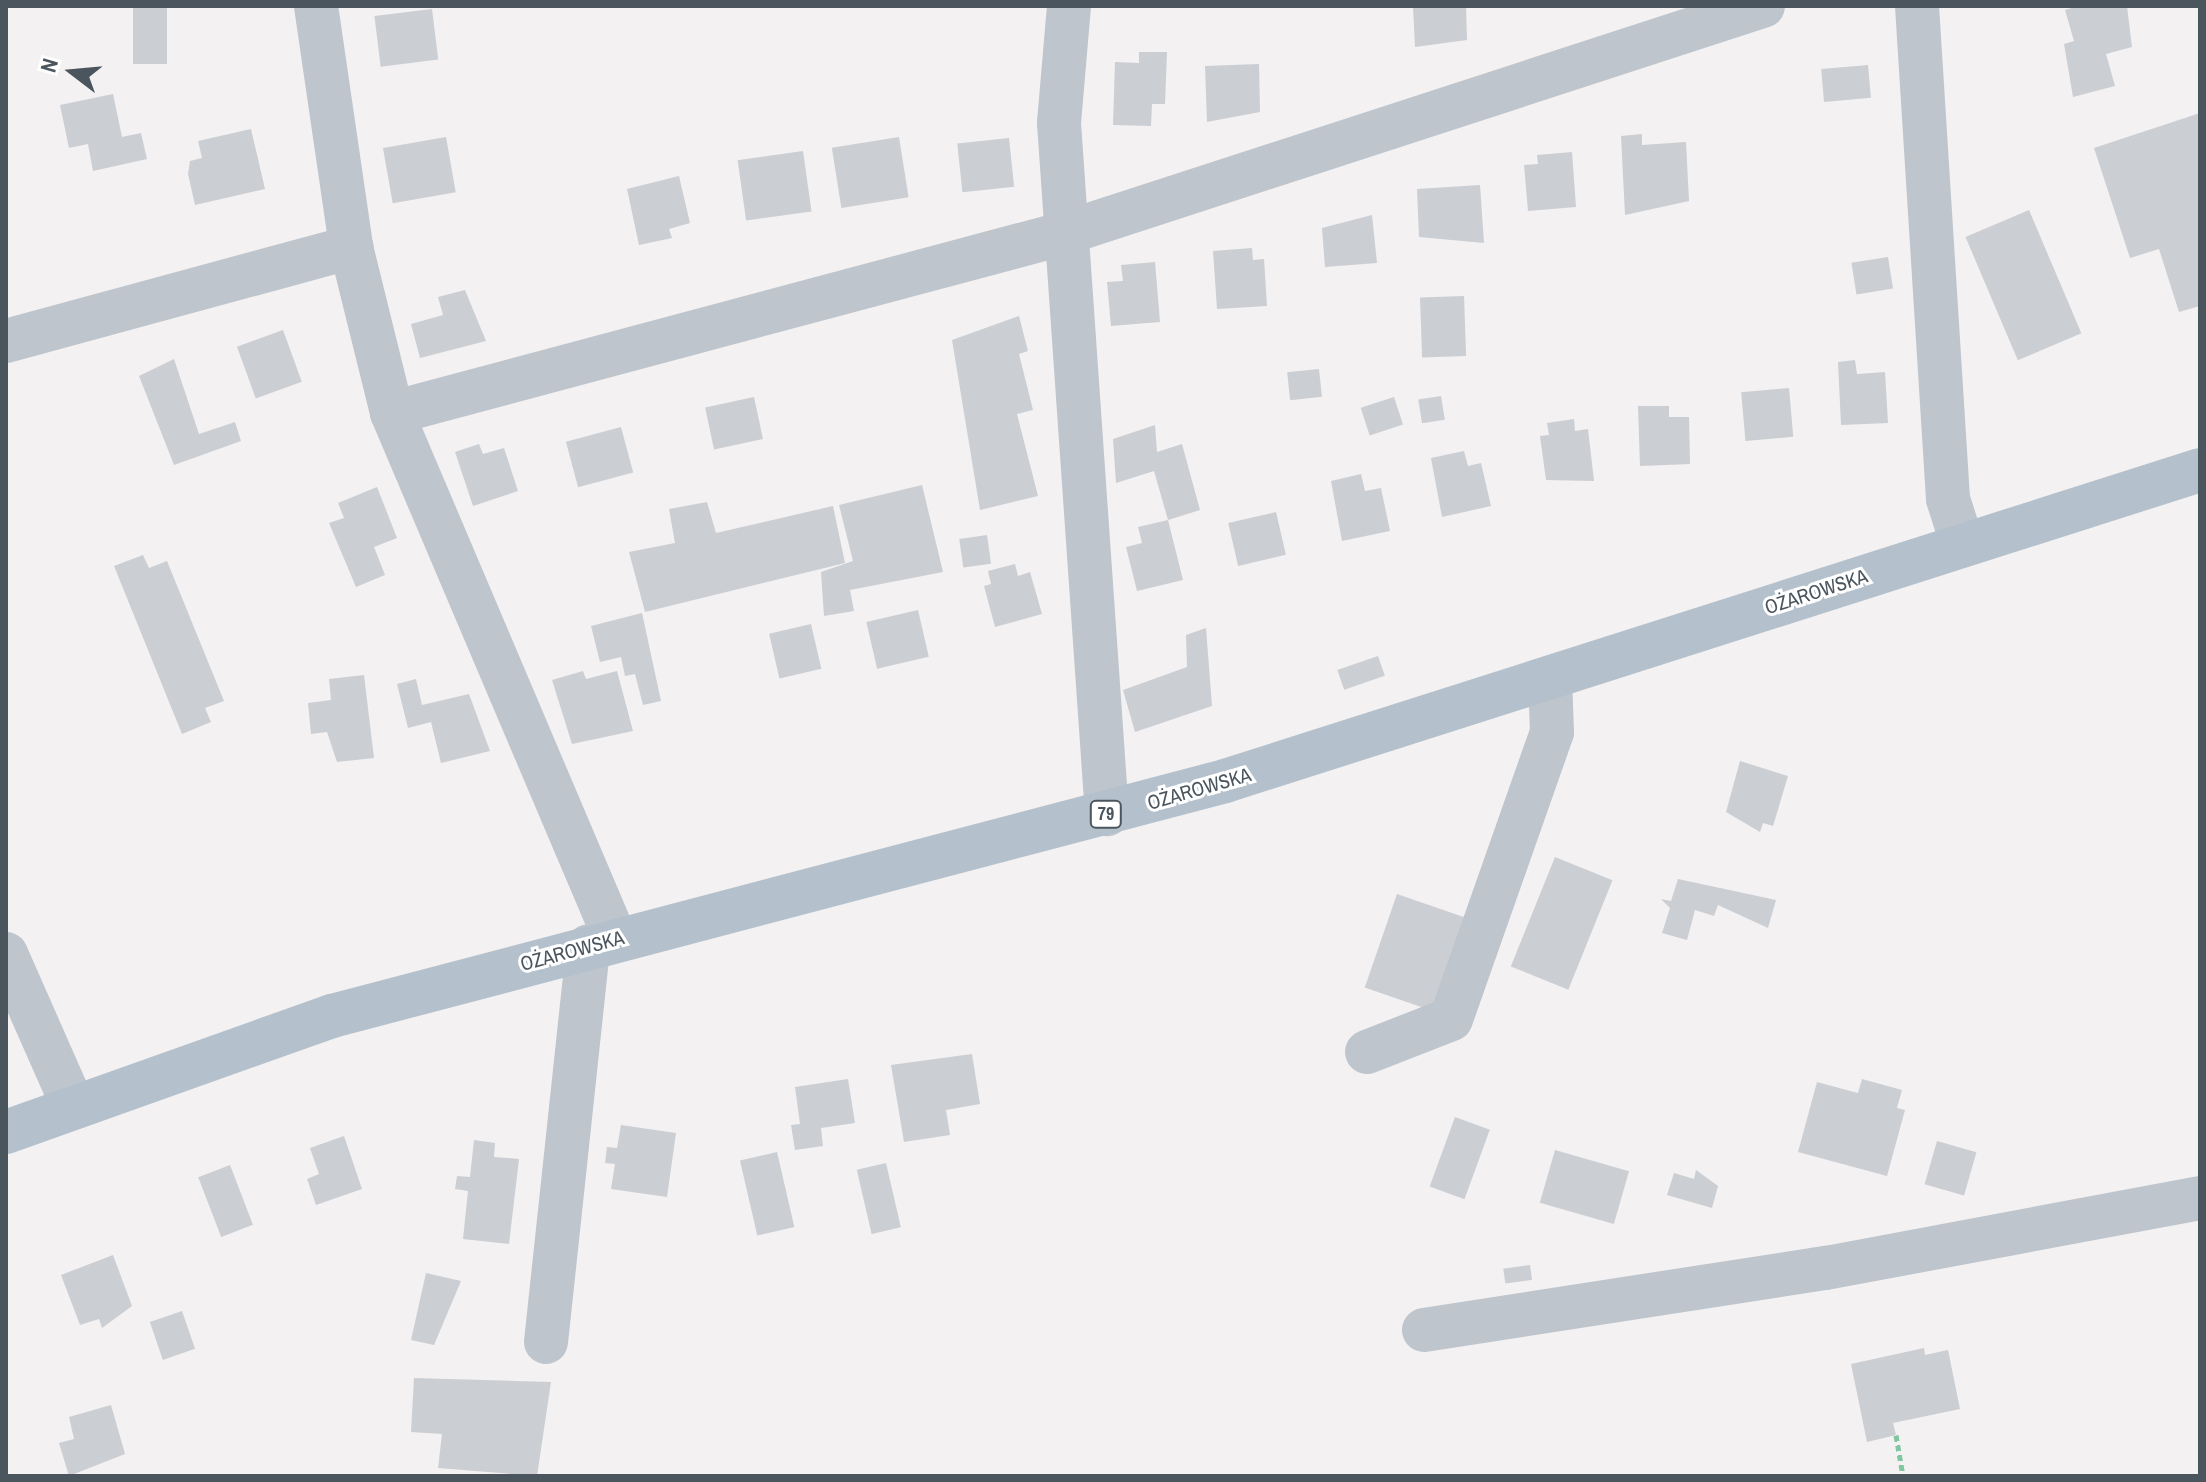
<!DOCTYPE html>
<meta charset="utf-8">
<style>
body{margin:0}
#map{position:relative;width:2206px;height:1482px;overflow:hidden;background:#f3f1f1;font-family:"Archivo Narrow",sans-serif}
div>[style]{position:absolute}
.building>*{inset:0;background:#cbced3;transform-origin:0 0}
.path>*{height:5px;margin-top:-2.5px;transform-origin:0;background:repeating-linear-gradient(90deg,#80c6a1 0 6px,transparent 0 10px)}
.minor>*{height:44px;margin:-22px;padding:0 22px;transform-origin:22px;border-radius:22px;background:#bec5cc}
.major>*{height:44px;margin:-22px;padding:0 22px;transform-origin:22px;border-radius:22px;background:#b4c1cc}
span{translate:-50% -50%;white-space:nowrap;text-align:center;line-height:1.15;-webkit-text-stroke:6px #fff;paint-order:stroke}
.shield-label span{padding:2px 6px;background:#fff;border:2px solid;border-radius:6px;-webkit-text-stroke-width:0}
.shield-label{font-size:18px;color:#4b555d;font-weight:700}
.street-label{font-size:20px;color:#4b555d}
.frame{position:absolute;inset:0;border:8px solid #4b555d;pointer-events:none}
.north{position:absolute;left:32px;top:32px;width:80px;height:80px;-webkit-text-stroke:6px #fff;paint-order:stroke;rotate:286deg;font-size:22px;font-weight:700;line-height:32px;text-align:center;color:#4b555d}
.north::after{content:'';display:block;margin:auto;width:28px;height:36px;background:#4b555d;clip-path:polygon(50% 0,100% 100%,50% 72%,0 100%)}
</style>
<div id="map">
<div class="building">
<i style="left:133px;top:6px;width:34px;height:58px"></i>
<i style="clip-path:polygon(1413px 6px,1466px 6px,1467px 40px,1415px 47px)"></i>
<i style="clip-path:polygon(2078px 6px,2127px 6px,2132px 47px,2106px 54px,2115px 86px,2073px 97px,2064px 44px,2074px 41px,2065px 10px)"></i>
<i style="left:432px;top:9px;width:51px;height:58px;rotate:83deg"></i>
<i style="clip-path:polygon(1139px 52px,1167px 52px,1165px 104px,1152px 104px,1151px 126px,1113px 125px,1115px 62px,1139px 63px)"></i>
<i style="clip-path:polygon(1259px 64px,1260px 112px,1207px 122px,1205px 66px)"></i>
<i style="left:1868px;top:65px;width:33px;height:47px;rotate:85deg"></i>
<i style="clip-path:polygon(113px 94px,122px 137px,141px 133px,147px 159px,93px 171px,88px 144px,69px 148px,60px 105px)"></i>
<i style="clip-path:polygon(2200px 113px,2200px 306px,2179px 312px,2159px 249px,2130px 258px,2094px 148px)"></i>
<i style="clip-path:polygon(251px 129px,265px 189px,195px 205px,188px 174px,190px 161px,202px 158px,198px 141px)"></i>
<i style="clip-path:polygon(1642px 134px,1642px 145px,1686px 142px,1689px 201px,1625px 215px,1621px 136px)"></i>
<i style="left:446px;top:137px;width:56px;height:64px;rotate:80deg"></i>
<i style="left:899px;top:137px;width:61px;height:68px;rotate:81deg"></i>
<i style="left:1009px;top:138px;width:49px;height:52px;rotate:84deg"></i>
<i style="left:803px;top:151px;width:61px;height:66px;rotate:82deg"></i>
<i style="clip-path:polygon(1572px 152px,1576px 207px,1528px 211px,1524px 165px,1538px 164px,1537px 155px)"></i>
<i style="clip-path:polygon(679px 176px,690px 223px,669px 229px,672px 238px,639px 245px,627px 189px)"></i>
<i style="clip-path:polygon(1480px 185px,1484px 243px,1419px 237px,1417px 189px)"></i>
<i style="left:2029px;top:210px;width:134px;height:69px;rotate:67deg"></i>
<i style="clip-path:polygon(1372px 215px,1377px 263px,1325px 267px,1322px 228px)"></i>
<i style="clip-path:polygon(1252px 248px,1253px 260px,1264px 259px,1267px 306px,1217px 309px,1213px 251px)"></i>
<i style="left:1888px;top:257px;width:32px;height:37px;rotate:81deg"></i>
<i style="clip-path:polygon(1155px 262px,1160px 322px,1111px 326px,1107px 282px,1123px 281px,1121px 265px)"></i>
<i style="clip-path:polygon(465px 290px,486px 341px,420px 358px,411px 324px,443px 315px,438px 297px)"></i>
<i style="left:1464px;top:296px;width:60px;height:44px;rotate:88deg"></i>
<i style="clip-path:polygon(1019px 316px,1028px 351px,1019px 354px,1033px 410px,1017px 414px,1038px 496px,980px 510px,952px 340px)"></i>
<i style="left:283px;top:330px;width:55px;height:49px;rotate:70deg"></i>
<i style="clip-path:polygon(174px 359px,199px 434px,235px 422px,241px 441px,174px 465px,139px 376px)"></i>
<i style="clip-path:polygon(1855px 360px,1857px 374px,1885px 372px,1888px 423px,1841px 425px,1838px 362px)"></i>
<i style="left:1319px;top:369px;width:28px;height:32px;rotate:84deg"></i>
<i style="left:1789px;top:388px;width:49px;height:48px;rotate:85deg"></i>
<i style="left:1441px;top:396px;width:24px;height:23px;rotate:81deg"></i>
<i style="left:754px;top:397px;width:43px;height:50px;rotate:78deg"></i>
<i style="left:1394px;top:397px;width:29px;height:35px;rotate:72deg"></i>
<i style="clip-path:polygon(1638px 406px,1669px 406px,1669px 417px,1689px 417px,1690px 464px,1640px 466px)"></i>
<i style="clip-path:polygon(1574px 419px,1575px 431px,1588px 429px,1594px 481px,1546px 480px,1540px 436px,1549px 435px,1547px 423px)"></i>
<i style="clip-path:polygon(1155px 425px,1157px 452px,1182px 444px,1200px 510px,1168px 520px,1154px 471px,1116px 483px,1113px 439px)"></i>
<i style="left:621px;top:427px;width:47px;height:57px;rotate:75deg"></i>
<i style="clip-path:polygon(479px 444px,483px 454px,504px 448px,518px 491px,473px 506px,455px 452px)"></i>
<i style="clip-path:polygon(1464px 451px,1468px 466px,1481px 463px,1491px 506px,1442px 517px,1431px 458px)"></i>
<i style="clip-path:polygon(1361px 474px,1365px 491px,1381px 488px,1390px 531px,1342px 541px,1331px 481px)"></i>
<i style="clip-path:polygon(922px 485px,943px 572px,850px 590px,854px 611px,824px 616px,821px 572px,853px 561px,839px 505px)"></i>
<i style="clip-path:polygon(377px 487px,397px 538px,374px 547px,385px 575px,356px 587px,329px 523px,344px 518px,338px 503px)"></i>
<i style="clip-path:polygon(707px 502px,716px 533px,833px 506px,845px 563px,645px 612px,629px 552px,675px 543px,669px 509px)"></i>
<i style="left:1276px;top:512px;width:44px;height:49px;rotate:77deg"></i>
<i style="clip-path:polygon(1168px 520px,1183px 580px,1137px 591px,1126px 547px,1142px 543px,1138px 527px)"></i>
<i style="left:987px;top:535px;width:29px;height:28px;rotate:82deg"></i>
<i style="clip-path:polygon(143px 555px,149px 568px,167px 561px,224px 701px,205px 708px,211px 722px,182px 734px,114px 566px)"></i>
<i style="clip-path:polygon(1015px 564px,1018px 576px,1030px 572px,1042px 614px,995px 627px,984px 586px,991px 584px,988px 571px)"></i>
<i style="left:918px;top:610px;width:48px;height:53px;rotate:77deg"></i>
<i style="clip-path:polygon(642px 613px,661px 701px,643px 705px,635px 674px,625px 676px,621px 657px,600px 662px,591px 626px)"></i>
<i style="left:811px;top:624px;width:46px;height:43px;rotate:77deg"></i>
<i style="clip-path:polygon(1206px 628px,1212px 706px,1135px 732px,1123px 690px,1187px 667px,1186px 635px)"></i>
<i style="left:1378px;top:656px;width:21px;height:43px;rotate:71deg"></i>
<i style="clip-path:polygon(583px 671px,586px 679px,617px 671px,633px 731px,572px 744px,552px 680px)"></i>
<i style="clip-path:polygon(364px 675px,374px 758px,337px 762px,327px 732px,311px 734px,308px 703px,331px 700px,329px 679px)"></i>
<i style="clip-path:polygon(416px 679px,422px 705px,469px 694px,490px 751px,441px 763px,431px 722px,408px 728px,397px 684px)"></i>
<i style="clip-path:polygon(1740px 761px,1788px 776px,1773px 826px,1763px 823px,1760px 832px,1726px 812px)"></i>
<i style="left:1555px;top:857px;width:62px;height:118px;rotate:22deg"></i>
<i style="clip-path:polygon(1678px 879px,1776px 900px,1768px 928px,1718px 905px,1714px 916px,1695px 910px,1687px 940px,1662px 933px,1670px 908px,1661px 899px,1671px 901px)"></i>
<i style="left:1397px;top:894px;width:75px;height:99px;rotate:19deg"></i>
<i style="clip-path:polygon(972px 1054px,980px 1104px,946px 1110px,950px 1135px,904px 1142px,891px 1065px)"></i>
<i style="clip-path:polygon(848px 1079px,855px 1123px,821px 1128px,823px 1146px,795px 1150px,791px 1125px,800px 1124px,795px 1087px)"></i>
<i style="clip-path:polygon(1862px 1079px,1902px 1090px,1897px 1108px,1905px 1110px,1887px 1176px,1798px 1152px,1817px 1082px,1858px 1093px)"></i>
<i style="left:1455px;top:1117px;width:37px;height:74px;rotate:20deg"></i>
<i style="clip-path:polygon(621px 1125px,676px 1133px,667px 1197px,611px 1189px,615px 1164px,605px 1163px,607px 1147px,617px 1148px)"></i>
<i style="clip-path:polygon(344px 1136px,362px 1189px,316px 1205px,307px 1179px,319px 1174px,310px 1148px)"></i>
<i style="clip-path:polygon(474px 1140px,495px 1143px,494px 1157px,519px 1159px,509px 1244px,463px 1239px,468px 1191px,455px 1189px,457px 1176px,470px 1177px)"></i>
<i style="left:1937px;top:1141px;width:41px;height:45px;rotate:16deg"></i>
<i style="left:1555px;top:1150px;width:77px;height:55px;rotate:16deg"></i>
<i style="left:777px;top:1152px;width:77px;height:38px;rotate:77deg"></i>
<i style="left:886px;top:1163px;width:66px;height:30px;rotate:77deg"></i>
<i style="left:230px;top:1165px;width:64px;height:34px;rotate:69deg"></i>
<i style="clip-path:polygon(1696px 1170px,1718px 1186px,1712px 1208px,1667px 1195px,1674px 1173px,1694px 1179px)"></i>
<i style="clip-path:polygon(113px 1255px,132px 1306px,102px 1328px,99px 1319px,80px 1325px,61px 1275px)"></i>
<i style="left:1530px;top:1265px;width:15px;height:27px;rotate:82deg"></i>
<i style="clip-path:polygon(426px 1273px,461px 1281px,434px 1345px,411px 1340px)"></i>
<i style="left:182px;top:1311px;width:40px;height:34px;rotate:71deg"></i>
<i style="clip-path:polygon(1924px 1348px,1925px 1355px,1948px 1350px,1960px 1409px,1893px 1423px,1896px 1435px,1867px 1442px,1851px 1364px)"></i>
<i style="clip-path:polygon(414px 1378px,551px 1382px,537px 1476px,438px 1468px,442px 1434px,411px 1432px)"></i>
<i style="clip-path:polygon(111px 1405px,125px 1454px,69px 1476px,59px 1443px,74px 1439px,69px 1417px)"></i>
</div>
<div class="path">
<i style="left:1896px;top:1435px;width:42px;rotate:80.3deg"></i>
</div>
<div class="minor">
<i style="left:316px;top:6px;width:244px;rotate:81.7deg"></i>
<i style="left:351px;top:247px;width:171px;rotate:76.1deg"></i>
<i style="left:392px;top:413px;width:570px;rotate:66.99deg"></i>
<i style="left:1069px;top:6px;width:117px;rotate:94.9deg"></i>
<i style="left:1059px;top:123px;width:693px;rotate:86.03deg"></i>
<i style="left:1917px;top:6px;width:494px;rotate:86.4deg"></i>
<i style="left:1948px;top:499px;width:46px;rotate:72.3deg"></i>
<i style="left:6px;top:341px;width:358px;rotate:-15.2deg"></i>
<i style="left:392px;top:413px;width:697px;rotate:-14.97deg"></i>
<i style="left:1065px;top:233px;width:734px;rotate:-18.02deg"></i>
<i style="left:6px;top:954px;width:166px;rotate:66.2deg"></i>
<i style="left:1367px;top:1052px;width:90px;rotate:-21.4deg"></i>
<i style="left:1451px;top:1019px;width:304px;rotate:-70.6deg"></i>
<i style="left:1552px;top:732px;width:54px;rotate:-92.1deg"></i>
<i style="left:1424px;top:1330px;width:407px;rotate:-8.8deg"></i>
<i style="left:1826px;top:1268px;width:380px;rotate:-10.6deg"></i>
<i style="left:546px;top:1342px;width:398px;rotate:-83.9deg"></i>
</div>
<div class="major">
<i style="left:6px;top:1132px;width:346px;rotate:-19.6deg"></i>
<i style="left:332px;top:1016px;width:923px;rotate:-14.74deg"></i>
<i style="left:1225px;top:781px;width:1023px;rotate:-17.69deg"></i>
</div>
<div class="shield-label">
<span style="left:1106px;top:814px">79</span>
</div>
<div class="street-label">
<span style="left:1816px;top:591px;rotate:-18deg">OŻAROWSKA</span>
<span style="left:1199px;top:788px;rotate:-16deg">OŻAROWSKA</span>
<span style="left:572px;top:950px;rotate:-15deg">OŻAROWSKA</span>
</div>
<div class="frame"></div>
<div class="north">N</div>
</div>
